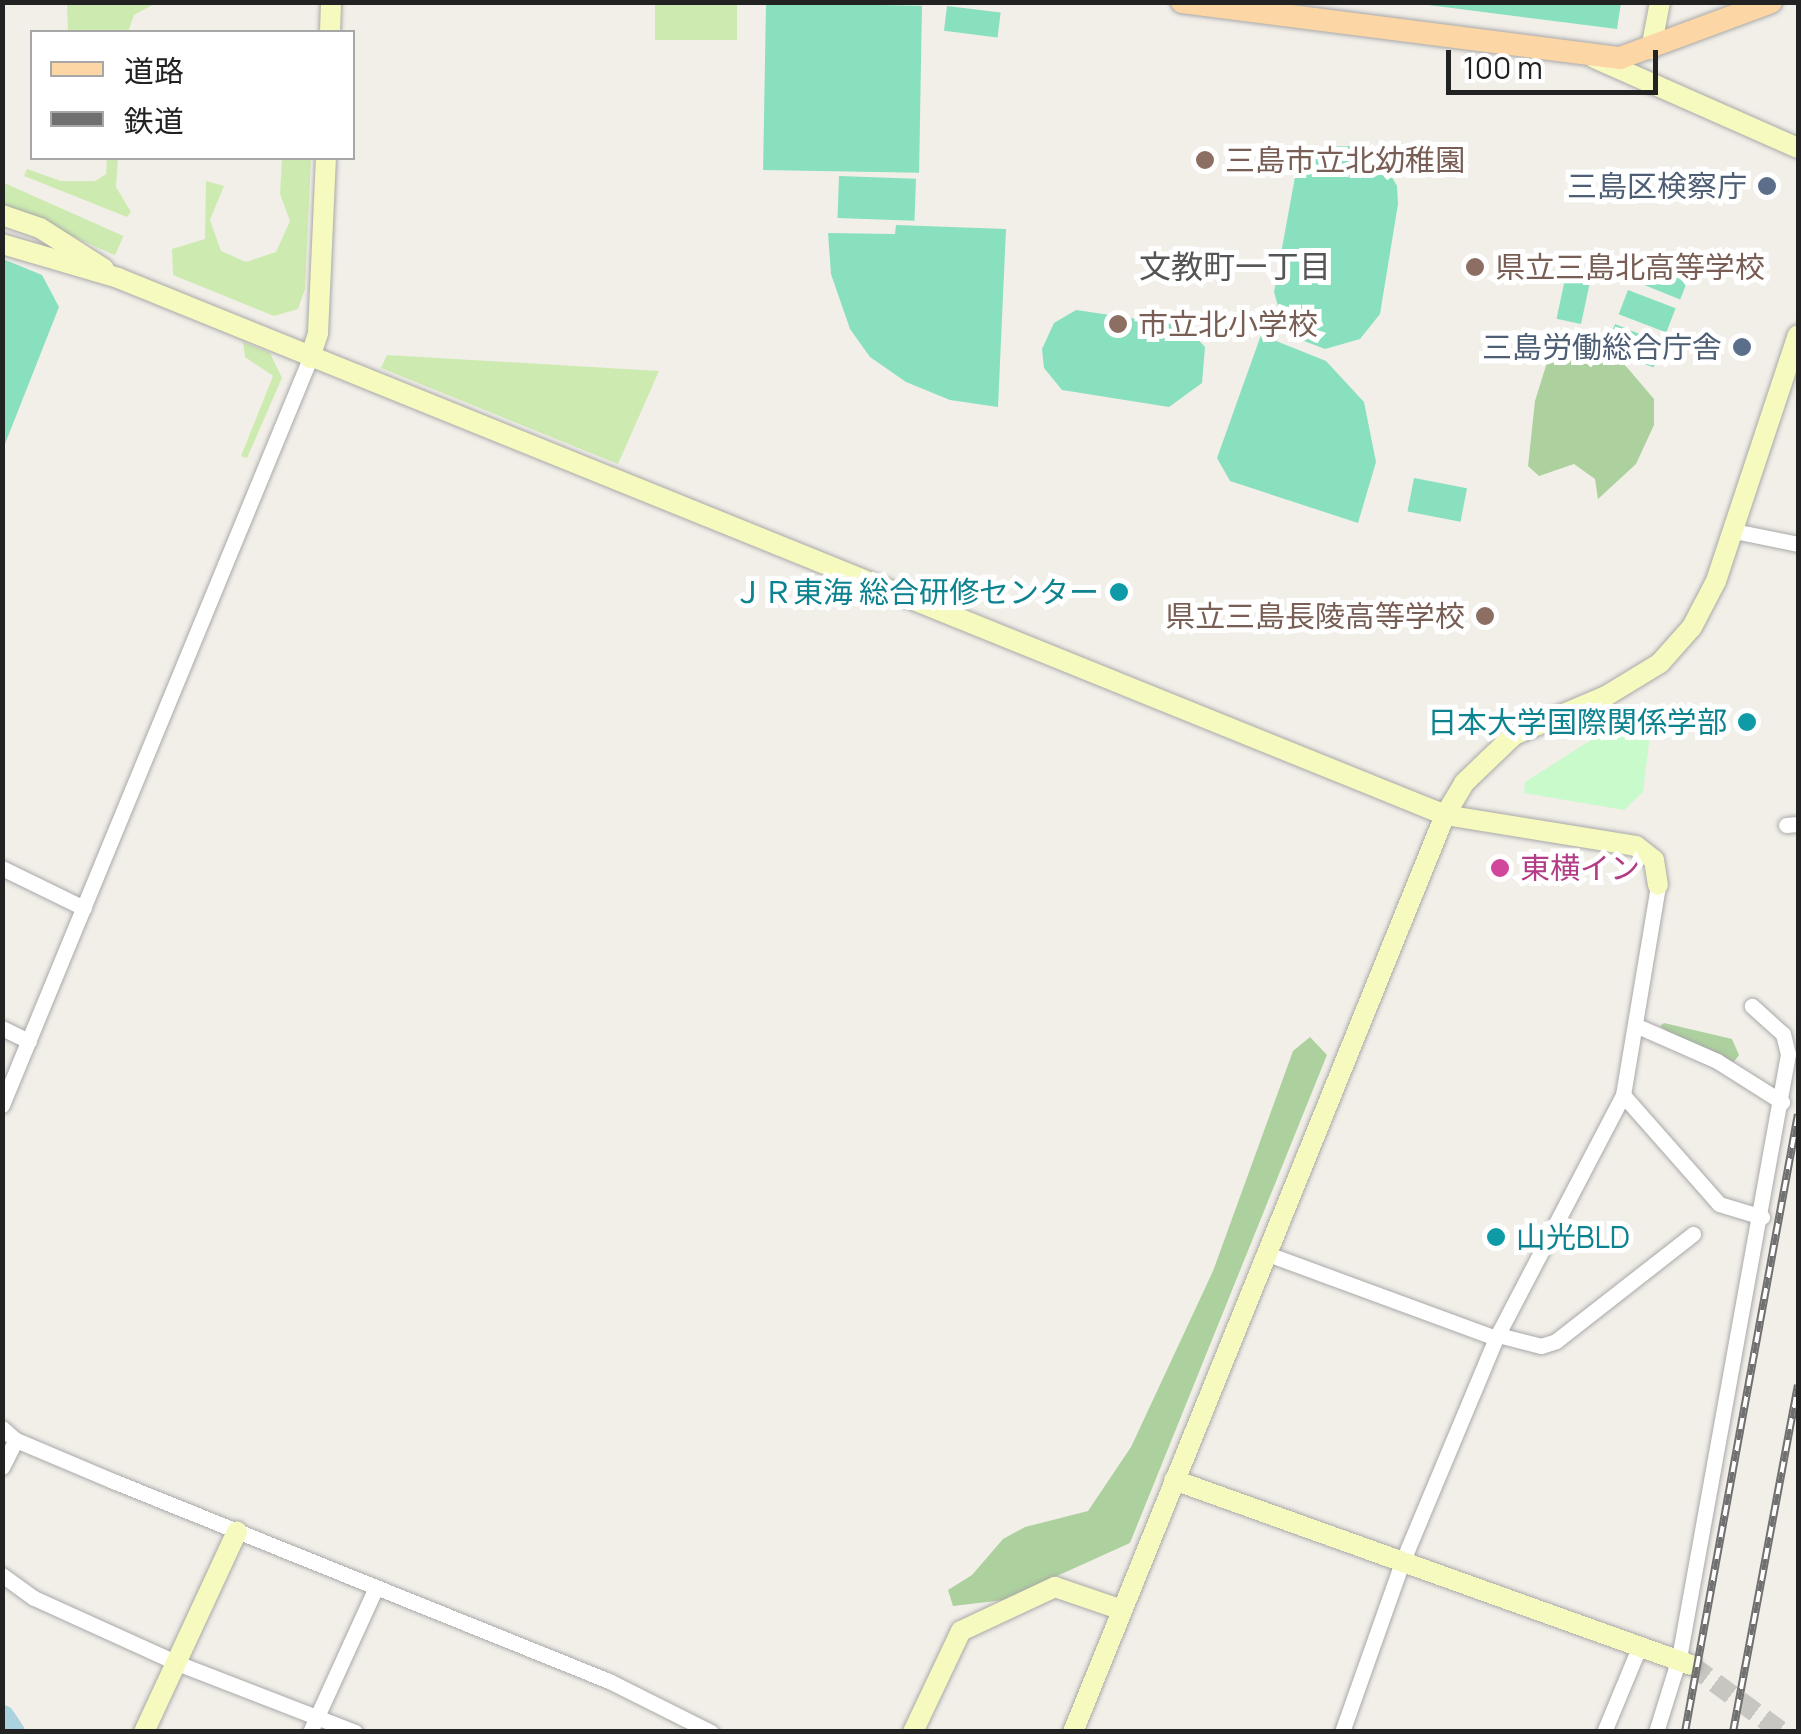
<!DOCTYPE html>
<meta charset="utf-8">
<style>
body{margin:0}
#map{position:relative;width:1801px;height:1734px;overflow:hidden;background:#f2efe9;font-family:Manrope,"Noto Sans JP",sans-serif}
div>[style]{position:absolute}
.grass>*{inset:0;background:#cdebb0;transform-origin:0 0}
.forest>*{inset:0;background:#add19e}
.park>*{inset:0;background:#c8facc}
.pitch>*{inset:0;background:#88e0be;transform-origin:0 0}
.river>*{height:25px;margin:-12.5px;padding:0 12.5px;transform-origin:12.5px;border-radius:12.5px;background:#aad3df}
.secondary-tunnel>*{height:20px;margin-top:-10px;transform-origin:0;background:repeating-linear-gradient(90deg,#c8c6c1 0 20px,transparent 0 30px)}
.roads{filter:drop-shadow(0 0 2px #a9a9a9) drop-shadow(0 0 2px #a9a9a9)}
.street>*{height:15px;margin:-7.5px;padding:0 7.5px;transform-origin:7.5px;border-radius:7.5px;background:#fff}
.secondary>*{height:20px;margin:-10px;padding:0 10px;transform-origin:10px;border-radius:10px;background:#f7fabf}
.primary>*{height:22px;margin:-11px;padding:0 11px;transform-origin:11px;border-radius:11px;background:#fcd6a4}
.rail>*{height:8px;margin-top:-4px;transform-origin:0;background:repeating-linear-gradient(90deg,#fff 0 11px,#707070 0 22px);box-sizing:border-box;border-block:2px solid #707070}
.dots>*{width:28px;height:28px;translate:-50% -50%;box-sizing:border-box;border:5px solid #fff;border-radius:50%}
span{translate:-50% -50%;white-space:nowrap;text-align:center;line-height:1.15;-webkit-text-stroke:10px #fff;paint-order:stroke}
.education-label{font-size:30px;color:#785e54}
.left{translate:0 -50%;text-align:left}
.right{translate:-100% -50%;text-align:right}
.service-label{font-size:30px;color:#4e5e75}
.culture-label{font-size:30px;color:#0d838f}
.hotel-label{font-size:30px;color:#b23c85}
.neighbourhood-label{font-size:32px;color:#555}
.frame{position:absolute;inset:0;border:5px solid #222;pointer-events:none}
.legend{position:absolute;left:30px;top:30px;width:325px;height:130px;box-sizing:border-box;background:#fff;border:2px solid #a7a7a7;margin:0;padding:12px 18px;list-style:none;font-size:30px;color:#222}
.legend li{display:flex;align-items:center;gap:20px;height:50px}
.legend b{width:50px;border:2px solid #a7a7a7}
.scale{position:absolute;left:1446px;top:50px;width:212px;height:45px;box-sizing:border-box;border:5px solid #222;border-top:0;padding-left:12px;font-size:30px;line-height:35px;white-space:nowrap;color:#222;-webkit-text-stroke:8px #fff;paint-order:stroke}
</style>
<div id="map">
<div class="grass">
<i style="clip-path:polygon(67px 3px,67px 2px,156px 3px,134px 15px,128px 32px,68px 32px)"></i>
<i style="left:655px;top:3px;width:82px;height:37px"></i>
<i style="clip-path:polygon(107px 158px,118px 158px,116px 187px,131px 212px,127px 217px,24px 176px,27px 169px,61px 181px,95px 181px,106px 174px)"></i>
<i style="clip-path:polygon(282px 158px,311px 158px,305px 289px,298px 309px,274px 316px,173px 275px,172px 249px,205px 239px,206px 181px,224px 186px,210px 220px,221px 251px,246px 262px,276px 252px,290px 221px,280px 194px)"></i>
<i style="left:2px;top:182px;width:133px;height:21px;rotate:24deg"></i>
<i style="clip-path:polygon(243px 342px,270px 353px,282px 378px,247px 458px,241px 456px,273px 376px,245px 357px)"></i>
<i style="clip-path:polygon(387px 355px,659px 371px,618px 464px,381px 368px)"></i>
</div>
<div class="forest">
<i style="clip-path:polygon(1560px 349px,1619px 358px,1654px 399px,1654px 425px,1636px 464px,1598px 499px,1595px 479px,1574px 464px,1539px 476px,1528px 466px,1535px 401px,1549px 356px)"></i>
<i style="clip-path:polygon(1664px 1023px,1732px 1039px,1739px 1055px,1733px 1063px,1671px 1034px,1660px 1026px)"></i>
<i style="clip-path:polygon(1310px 1037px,1327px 1055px,1130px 1543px,1004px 1600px,953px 1606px,948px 1590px,972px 1575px,1003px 1539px,1025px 1527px,1088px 1511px,1131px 1447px,1213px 1271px,1293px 1051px)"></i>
</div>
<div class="park">
<i style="clip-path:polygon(1621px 721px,1650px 735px,1643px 792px,1624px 810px,1524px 793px,1525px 782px)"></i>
</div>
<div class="pitch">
<i style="clip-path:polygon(1405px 2px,1621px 2px,1621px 3px,1617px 29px)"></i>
<i style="left:766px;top:3px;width:156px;height:167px;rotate:1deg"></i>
<i style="left:947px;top:6px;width:54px;height:25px;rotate:7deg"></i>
<i style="clip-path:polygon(1326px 146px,1362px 146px,1380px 156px,1397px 186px,1398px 204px,1380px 314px,1360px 339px,1325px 349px,1286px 334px,1274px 292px,1295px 177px)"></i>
<i style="left:839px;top:176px;width:77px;height:42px;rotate:2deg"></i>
<i style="clip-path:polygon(896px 225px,1006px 229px,998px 407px,950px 400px,906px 382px,870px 357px,850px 329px,831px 274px,828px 233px,895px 234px)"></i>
<i style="left:1642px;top:255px;width:52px;height:27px;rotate:22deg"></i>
<i style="clip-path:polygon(3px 259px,42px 275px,59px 307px,3px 449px)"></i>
<i style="left:1568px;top:265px;width:25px;height:55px;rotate:12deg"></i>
<i style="left:1628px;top:290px;width:51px;height:26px;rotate:21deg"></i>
<i style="clip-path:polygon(1076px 310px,1185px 326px,1205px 347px,1202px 383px,1169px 407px,1062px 390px,1044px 368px,1042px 349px,1054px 323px)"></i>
<i style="left:1615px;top:324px;width:52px;height:26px;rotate:22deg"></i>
<i style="clip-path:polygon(1261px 335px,1326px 361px,1364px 402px,1376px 462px,1358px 523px,1230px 481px,1217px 458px)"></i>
<i style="left:1414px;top:478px;width:54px;height:34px;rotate:11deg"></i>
</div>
<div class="river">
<i style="left:2px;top:1717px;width:18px;rotate:56deg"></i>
</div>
<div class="secondary-tunnel">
<i style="left:1691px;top:1665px;width:113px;rotate:36.4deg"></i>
</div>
<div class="roads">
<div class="street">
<i style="left:1734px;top:531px;width:65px;rotate:11.5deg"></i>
<i style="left:1786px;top:825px;width:12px;rotate:-5deg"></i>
<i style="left:2px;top:868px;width:91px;rotate:26deg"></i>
<i style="left:1635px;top:1025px;width:90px;rotate:23.7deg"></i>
<i style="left:1717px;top:1061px;width:77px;rotate:32.2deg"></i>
<i style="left:2px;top:1028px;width:30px;rotate:26deg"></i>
<i style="left:1623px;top:1095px;width:145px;rotate:48.6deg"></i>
<i style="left:1719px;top:1204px;width:45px;rotate:16.8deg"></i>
<i style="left:2px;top:1105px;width:808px;rotate:-67.59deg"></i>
<i style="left:1265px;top:1253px;width:246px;rotate:20.2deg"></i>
<i style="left:1498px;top:1335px;width:44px;rotate:14.3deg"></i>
<i style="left:1541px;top:1346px;width:16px;rotate:-18deg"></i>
<i style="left:1556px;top:1341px;width:174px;rotate:-38deg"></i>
<i style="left:2px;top:1428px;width:18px;rotate:41deg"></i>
<i style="left:16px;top:1440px;width:105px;rotate:22.9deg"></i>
<i style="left:113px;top:1481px;width:535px;rotate:21.96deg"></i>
<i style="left:609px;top:1681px;width:114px;rotate:26.6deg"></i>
<i style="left:2px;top:1467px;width:30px;rotate:-63deg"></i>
<i style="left:2px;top:1575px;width:39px;rotate:36deg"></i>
<i style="left:34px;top:1598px;width:157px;rotate:24.4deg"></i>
<i style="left:177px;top:1663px;width:191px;rotate:21.2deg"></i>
<i style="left:310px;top:1732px;width:159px;rotate:-65.5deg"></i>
<i style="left:1342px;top:1732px;width:177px;rotate:-70.5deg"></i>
<i style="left:1401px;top:1565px;width:246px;rotate:-67.3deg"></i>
<i style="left:1496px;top:1338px;width:274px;rotate:-62.4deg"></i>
<i style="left:1623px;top:1095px;width:213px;rotate:-80.5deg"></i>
<i style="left:1604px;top:1732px;width:94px;rotate:-67.5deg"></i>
<i style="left:1656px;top:1732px;width:77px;rotate:-72.7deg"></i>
<i style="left:1679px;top:1658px;width:614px;rotate:-79.77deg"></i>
<i style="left:1788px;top:1054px;width:21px;rotate:-104deg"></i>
<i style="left:1783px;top:1034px;width:42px;rotate:-137.9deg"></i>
</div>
<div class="secondary">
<i style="left:330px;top:32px;width:30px;rotate:-88deg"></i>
<i style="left:1651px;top:49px;width:48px;rotate:-79.2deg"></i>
<i style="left:1594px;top:58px;width:223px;rotate:23.8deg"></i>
<i style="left:2px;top:215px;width:40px;rotate:18.9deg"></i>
<i style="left:40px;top:228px;width:76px;rotate:32.6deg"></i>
<i style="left:2px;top:244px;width:121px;rotate:16.3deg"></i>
<i style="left:118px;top:278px;width:1432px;rotate:22.03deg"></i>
<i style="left:1445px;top:815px;width:193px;rotate:9.2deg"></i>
<i style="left:1636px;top:846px;width:23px;rotate:38deg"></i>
<i style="left:1654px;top:860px;width:25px;rotate:81deg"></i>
<i style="left:310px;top:358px;width:26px;rotate:-72deg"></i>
<i style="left:318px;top:333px;width:175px;rotate:-87.4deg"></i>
<i style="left:1174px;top:1480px;width:549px;rotate:19.69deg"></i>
<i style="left:144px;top:1732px;width:221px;rotate:-65.1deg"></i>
<i style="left:913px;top:1732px;width:112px;rotate:-64.6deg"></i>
<i style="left:961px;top:1631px;width:104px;rotate:-25.1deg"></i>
<i style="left:1055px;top:1587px;width:71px;rotate:18.9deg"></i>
<i style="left:1073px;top:1732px;width:990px;rotate:-67.92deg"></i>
<i style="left:1445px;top:815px;width:37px;rotate:-59deg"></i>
<i style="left:1464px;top:783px;width:69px;rotate:-43.8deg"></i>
<i style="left:1514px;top:735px;width:100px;rotate:-23deg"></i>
<i style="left:1606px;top:696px;width:63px;rotate:-31.4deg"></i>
<i style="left:1660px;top:663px;width:48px;rotate:-48.4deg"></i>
<i style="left:1692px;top:627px;width:52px;rotate:-62.4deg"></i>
<i style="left:1716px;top:581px;width:259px;rotate:-71.6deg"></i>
</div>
<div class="primary">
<i style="left:1182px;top:2px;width:442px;rotate:7.3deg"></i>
<i style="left:1620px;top:58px;width:161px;rotate:-20.3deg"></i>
</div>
</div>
<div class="rail">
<i style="left:1685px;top:1732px;width:628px;rotate:-79.64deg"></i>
<i style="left:1733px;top:1732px;width:353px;rotate:-79.4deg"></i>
</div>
<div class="dots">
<i style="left:1205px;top:160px;background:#8d6e63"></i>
<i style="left:1767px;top:186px;background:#5c6f8a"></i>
<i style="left:1475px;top:267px;background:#8d6e63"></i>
<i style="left:1118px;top:324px;background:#8d6e63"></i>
<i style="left:1742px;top:347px;background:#5c6f8a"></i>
<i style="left:1119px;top:592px;background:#0f9aa8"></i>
<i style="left:1485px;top:616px;background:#8d6e63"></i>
<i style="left:1747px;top:722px;background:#0f9aa8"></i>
<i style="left:1500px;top:868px;background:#d1479c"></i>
<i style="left:1496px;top:1237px;background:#0f9aa8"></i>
</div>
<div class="education-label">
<span class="left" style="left:1225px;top:160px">三島市立北幼稚園</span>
<span class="left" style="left:1495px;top:267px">県立三島北高等学校</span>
<span class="left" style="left:1138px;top:324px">市立北小学校</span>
<span class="right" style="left:1465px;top:616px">県立三島長陵高等学校</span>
</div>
<div class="service-label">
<span class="right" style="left:1747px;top:186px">三島区検察庁</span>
<span class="right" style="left:1722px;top:347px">三島労働総合庁舎</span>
</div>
<div class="culture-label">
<span class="right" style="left:1099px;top:592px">ＪＲ東海 総合研修センター</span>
<span class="right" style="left:1727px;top:722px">日本大学国際関係学部</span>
<span class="left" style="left:1516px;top:1237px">山光BLD</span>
</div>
<div class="hotel-label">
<span class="left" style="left:1520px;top:868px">東横イン</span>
</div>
<div class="neighbourhood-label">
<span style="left:1235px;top:266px">文教町一丁目</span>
</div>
<div class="frame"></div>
<ul class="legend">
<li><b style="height:12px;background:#fcd6a4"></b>道路</li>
<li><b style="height:12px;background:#707070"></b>鉄道</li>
</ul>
<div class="scale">100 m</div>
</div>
